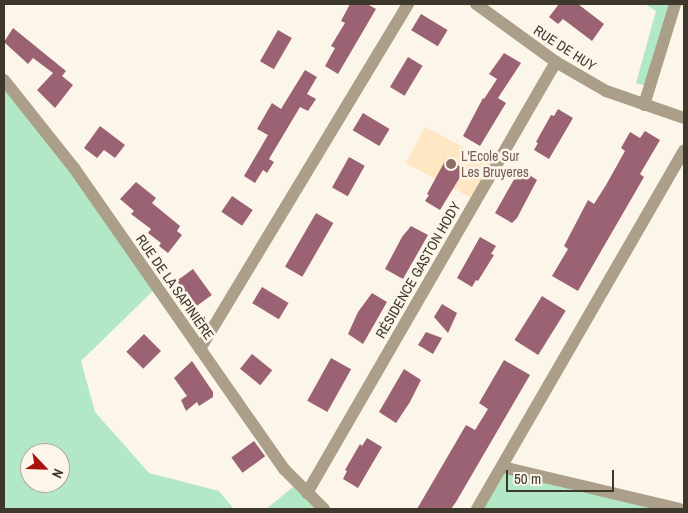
<!DOCTYPE html>
<meta charset="utf-8">
<style>
body{margin:0}
#map{position:relative;width:688px;height:513px;overflow:hidden;background:#fcf5e9;font-family:"Archivo Narrow",sans-serif}
div>[style]{position:absolute}
.built>*{inset:0;background:#fee7c2;transform-origin:0 0}
.green>*{inset:0;background:#b2e8c5}
.building>*{inset:0;background:#9a6273;transform-origin:0 0}
.minor>*{height:12px;margin:-6px;padding:0 6px;transform-origin:6px;border-radius:6px;background:#ab9f89}
.dots>*{width:14px;height:14px;translate:-50% -50%;box-sizing:border-box;border:2px solid #fcf5e9;border-radius:50%}
span{translate:-50% -50%;white-space:nowrap;text-align:center;line-height:1.15;-webkit-text-stroke:5px #fcf5e9;paint-order:stroke}
.street-label{font-size:14px;color:#3e372b}
.education-label{font-size:14px;color:#785e54}
.left{translate:0 -50%;text-align:left}
.frame{position:absolute;inset:0;border:5px solid #3e372b;pointer-events:none}
.north{position:absolute;left:20px;top:443px;width:50px;height:50px;box-sizing:border-box;background:#fcf5e9;border:1px solid #b0a99d;border-radius:50%;rotate:114deg;font-size:14px;font-weight:700;line-height:20px;text-align:center;color:#3e372b}
.north::after{content:'';display:block;margin:auto;width:18px;height:22px;background:#a71310;clip-path:polygon(50% 0,100% 100%,50% 72%,0 100%)}
.scale{position:absolute;left:506px;top:470px;width:108px;height:22px;box-sizing:border-box;border:2px solid #3e372b;border-top:0;padding-left:6px;font-size:15px;line-height:18px;white-space:nowrap;color:#3e372b;-webkit-text-stroke:4px #fcf5e9;paint-order:stroke}
</style>
<div id="map">
<div class="built">
<i style="left:425px;top:127px;width:81px;height:41px;rotate:28deg"></i>
</div>
<div class="green">
<i style="clip-path:polygon(645px 4px,675px 4px,650px 87px,636px 83px,656px 11px)"></i>
<i style="clip-path:polygon(evenodd,4px 80px,157px 287px,81px 361px,95px 412px,149px 473px,219px 491px,234px 509px,4px 509px,4px 80px,30px 453px,60px 453px,60px 483px,30px 483px,30px 453px)"></i>
<i style="clip-path:polygon(502px 467px,679px 509px,477px 509px)"></i>
<i style="clip-path:polygon(298px 483px,324px 509px,266px 509px)"></i>
</div>
<div class="building">
<i style="clip-path:polygon(350px 4px,367px 4px,376px 9px,338px 74px,325px 66px,335px 48px,331px 46px,345px 23px,341px 21px)"></i>
<i style="clip-path:polygon(559px 4px,578px 4px,604px 24px,592px 41px,563px 19px,558px 24px,549px 17px)"></i>
<i style="left:421px;top:14px;width:31px;height:19px;rotate:31deg"></i>
<i style="clip-path:polygon(13px 28px,66px 71px,62px 76px,73px 85px,55px 108px,37px 90px,53px 73px,33px 58px,28px 64px,4px 42px)"></i>
<i style="left:278px;top:30px;width:16px;height:36px;rotate:30deg"></i>
<i style="clip-path:polygon(504px 53px,521px 63px,498px 98px,506px 103px,480px 146px,463px 136px,483px 98px,484px 99px,497px 79px,489px 74px)"></i>
<i style="left:408px;top:57px;width:17px;height:35px;rotate:31deg"></i>
<i style="clip-path:polygon(305px 70px,317px 77px,307px 94px,316px 99px,308px 111px,300px 107px,269px 159px,274px 162px,267px 173px,263px 170px,255px 183px,244px 176px,268px 135px,257px 129px,272px 103px,281px 109px)"></i>
<i style="clip-path:polygon(558px 109px,573px 118px,549px 159px,534px 150px,538px 143px,536px 142px,551px 115px,554px 116px)"></i>
<i style="left:363px;top:113px;width:31px;height:20px;rotate:31deg"></i>
<i style="clip-path:polygon(100px 126px,125px 145px,115px 158px,104px 150px,97px 158px,84px 148px)"></i>
<i style="clip-path:polygon(645px 131px,660px 140px,640px 174px,644px 177px,578px 291px,552px 276px,568px 249px,564px 246px,588px 200px,594px 204px,606px 185px,625px 151px,621px 148px,630px 132px,640px 138px)"></i>
<i style="left:349px;top:157px;width:18px;height:35px;rotate:29deg"></i>
<i style="clip-path:polygon(446px 159px,465px 169px,440px 210px,425px 201px,429px 195px,427px 194px)"></i>
<i style="clip-path:polygon(520px 169px,537px 180px,517px 218px,512px 223px,495px 213px)"></i>
<i style="clip-path:polygon(136px 182px,156px 198px,152px 203px,180px 226px,177px 231px,182px 235px,168px 253px,159px 246px,161px 243px,148px 233px,151px 229px,131px 214px,134px 211px,120px 199px)"></i>
<i style="left:232px;top:196px;width:25px;height:19px;rotate:34deg"></i>
<i style="left:316px;top:213px;width:20px;height:62px;rotate:30deg"></i>
<i style="clip-path:polygon(411px 226px,428px 235px,403px 279px,385px 269px,402px 237px)"></i>
<i style="clip-path:polygon(480px 237px,496px 246px,491px 254px,494px 255px,478px 281px,476px 280px,472px 287px,457px 278px)"></i>
<i style="left:193px;top:269px;width:32px;height:20px;rotate:54deg"></i>
<i style="left:262px;top:287px;width:31px;height:19px;rotate:31deg"></i>
<i style="clip-path:polygon(372px 293px,387px 302px,363px 344px,348px 334px,358px 312px)"></i>
<i style="left:542px;top:296px;width:28px;height:52px;rotate:32deg"></i>
<i style="clip-path:polygon(442px 304px,457px 313px,448px 333px,434px 317px)"></i>
<i style="clip-path:polygon(426px 332px,442px 338px,433px 354px,418px 345px)"></i>
<i style="left:144px;top:334px;width:24px;height:25px;rotate:45deg"></i>
<i style="left:252px;top:354px;width:26px;height:19px;rotate:39deg"></i>
<i style="left:331px;top:358px;width:23px;height:49px;rotate:29deg"></i>
<i style="clip-path:polygon(504px 360px,530px 375px,456px 502px,451px 509px,417px 509px,466px 425px,475px 430px,488px 409px,479px 403px)"></i>
<i style="clip-path:polygon(192px 361px,213px 392px,213px 397px,199px 406px,197px 402px,186px 411px,181px 400px,187px 396px,174px 378px)"></i>
<i style="clip-path:polygon(404px 369px,421px 380px,410px 402px,396px 423px,379px 412px)"></i>
<i style="clip-path:polygon(367px 438px,382px 447px,358px 488px,343px 479px,347px 471px,345px 470px,360px 444px,362px 446px)"></i>
<i style="left:254px;top:441px;width:19px;height:28px;rotate:54deg"></i>
</div>
<div class="minor">
<i style="left:476px;top:4px;width:99px;rotate:35.9deg"></i>
<i style="left:556px;top:62px;width:58px;rotate:30.1deg"></i>
<i style="left:606px;top:91px;width:83px;rotate:19.1deg"></i>
<i style="left:4px;top:80px;width:112px;rotate:51.5deg"></i>
<i style="left:74px;top:168px;width:367px;rotate:55.1deg"></i>
<i style="left:284px;top:469px;width:57px;rotate:45deg"></i>
<i style="left:644px;top:105px;width:106px;rotate:-72.9deg"></i>
<i style="left:200px;top:349px;width:403px;rotate:-58.9deg"></i>
<i style="left:502px;top:467px;width:182px;rotate:13.3deg"></i>
<i style="left:307px;top:493px;width:498px;rotate:-60deg"></i>
<i style="left:477px;top:509px;width:414px;rotate:-60deg"></i>
</div>
<div class="dots">
<i style="left:451px;top:164px;background:#8d6e63"></i>
</div>
<div class="street-label">
<span style="left:565px;top:48px;rotate:33deg">RUE DE HUY</span>
<span style="left:418px;top:270px;rotate:-60deg">RÉSIDENCE GASTON HODY</span>
<span style="left:175px;top:287px;rotate:55deg">RUE DE LA SAPINIÈRE</span>
</div>
<div class="education-label">
<span class="left" style="left:461px;top:164px">L'Ecole Sur<br>Les Bruyeres</span>
</div>
<div class="frame"></div>
<div class="north">N</div>
<div class="scale">50 m</div>
</div>
